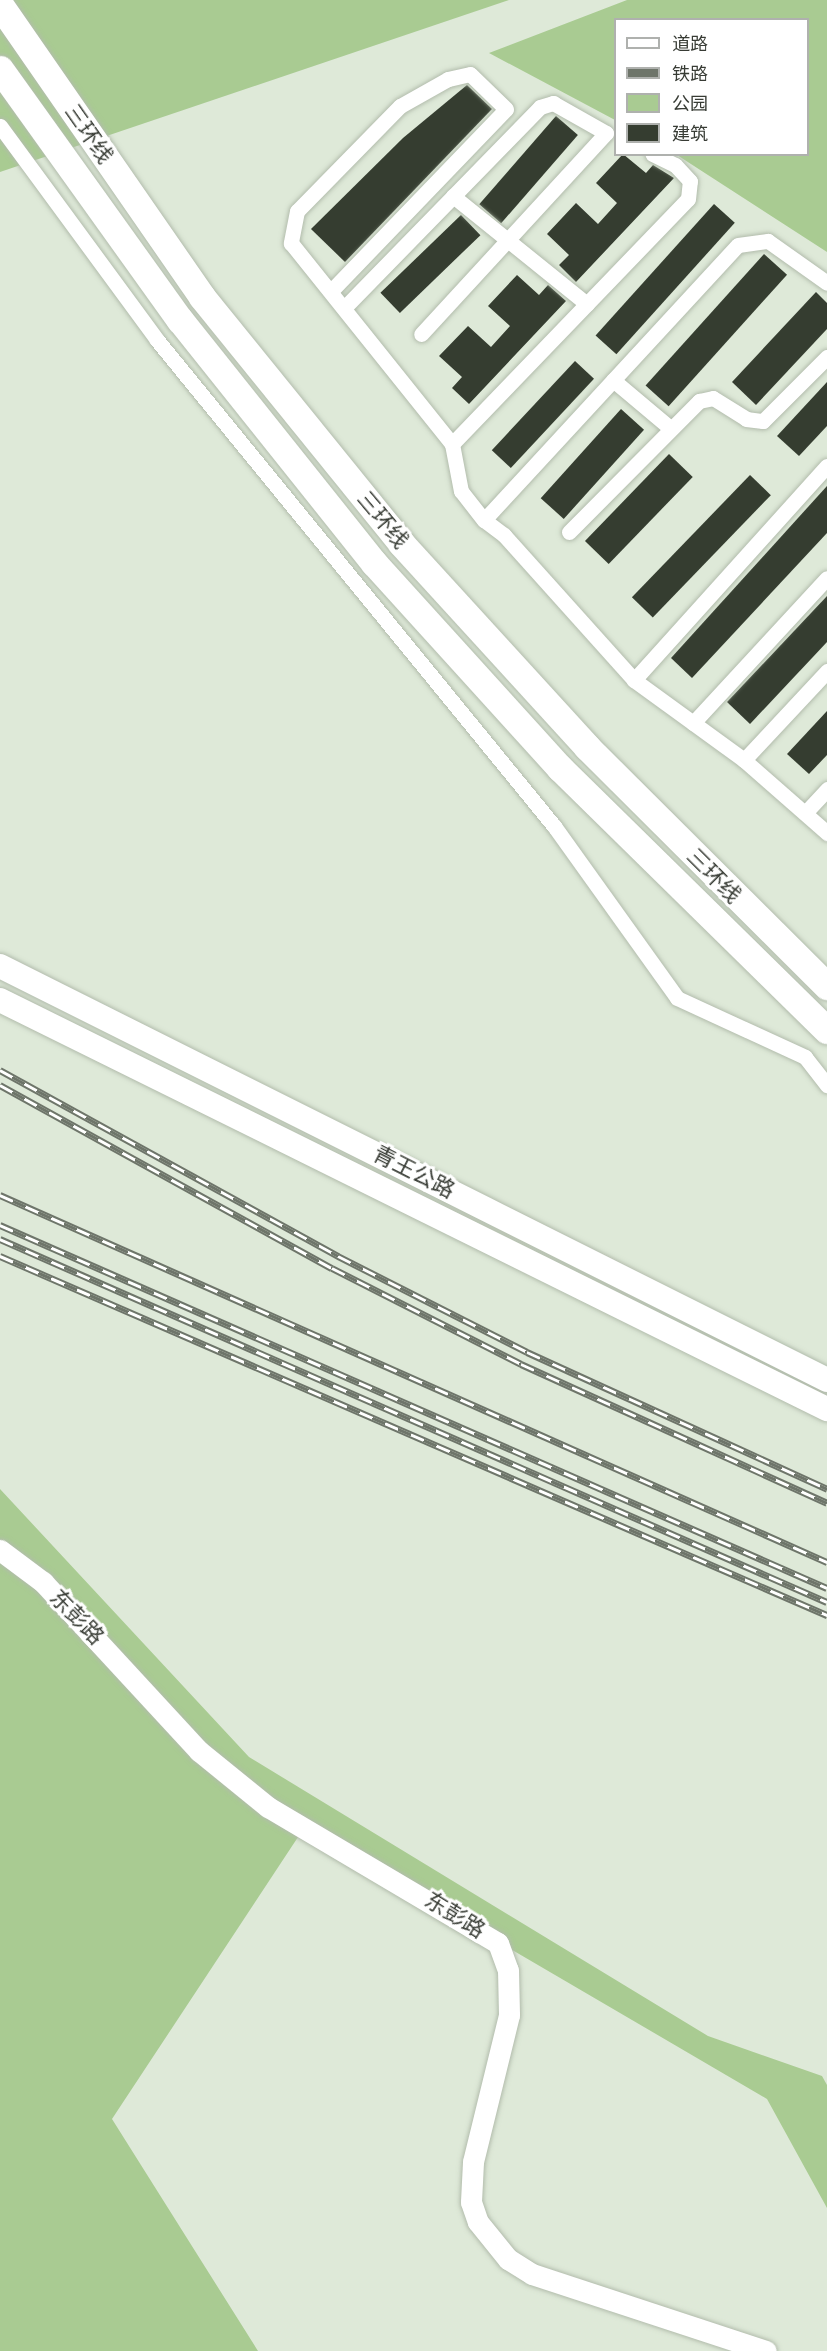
<!DOCTYPE html>
<meta charset="utf-8">
<style>
body{margin:0}
#map{position:relative;width:827px;height:2351px;overflow:hidden;background:#dee9d8;font-family:Jost,"Noto Sans SC",sans-serif}
div>[style]{position:absolute}
.green>*{inset:0;background:#a9cb92}
.building>*{inset:0;background:#353d30;transform-origin:0 0}
.roads{filter:drop-shadow(0 0 2px #b2bcac) drop-shadow(0 0 2px #b2bcac)}
.street>*{height:15px;margin:-7.5px;padding:0 7.5px;transform-origin:7.5px;border-radius:7.5px;background:#fff}
.secondary>*{height:21px;margin:-10.5px;padding:0 10.5px;transform-origin:10.5px;border-radius:10.5px;background:#fff}
.primary>*{height:24px;margin:-12px;padding:0 12px;transform-origin:12px;border-radius:12px;background:#fff}
.highway>*{height:27px;margin:-13.5px;padding:0 13.5px;transform-origin:13.5px;border-radius:13.5px;background:#fff}
.rail>*{height:7px;margin-top:-3.5px;transform-origin:0;background:repeating-linear-gradient(90deg,#fff 0 14px,#6e756a 0 28px);box-sizing:border-box;border-block:2px solid #6e756a}
span{translate:-50% -50%;white-space:nowrap;text-align:center;line-height:1.15;-webkit-text-stroke:6px #fff;paint-order:stroke}
.street-label{font-size:22px;color:#383c35}
.legend{position:absolute;left:614px;top:18px;width:195px;height:138px;box-sizing:border-box;background:#fff;border:2px solid #afb1ae;margin:0;padding:8px 10px;list-style:none;font-size:18px;color:#383c35}
.legend li{display:flex;align-items:center;gap:12px;height:30px}
.legend b{width:30px;border:2px solid #afb1ae}
</style>
<div id="map">
<div class="green">
<i style="clip-path:polygon(0 0,509px 0,0 172px)"></i>
<i style="clip-path:polygon(627px 0,827px 0,827px 252px,677px 155px,808px 154px,808px 20px,616px 20px,615px 120px,489px 53px)"></i>
<i style="clip-path:polygon(0 1489px,249px 1757px,708px 2036px,822px 2076px,827px 2085px,827px 2208px,767px 2099px,304px 1828px,112px 2119px,258px 2351px,0 2351px)"></i>
</div>
<div class="building">
<i style="clip-path:polygon(467px 85px,492px 109px,345px 262px,311px 229px,403px 138px)"></i>
<i style="left:556px;top:116px;width:29px;height:117px;rotate:41deg"></i>
<i style="clip-path:polygon(623px 154px,646px 173px,653px 165px,674px 178px,576px 282px,559px 265px,569px 255px,547px 234px,576px 203px,598px 224px,617px 203px,596px 183px)"></i>
<i style="left:714px;top:204px;width:28px;height:177px;rotate:42deg"></i>
<i style="left:461px;top:215px;width:28px;height:112px;rotate:46deg"></i>
<i style="left:764px;top:254px;width:31px;height:177px;rotate:42deg"></i>
<i style="clip-path:polygon(517px 275px,539px 295px,548px 285px,566px 301px,469px 404px,452px 388px,462px 377px,439px 356px,468px 326px,491px 347px,510px 326px,488px 306px)"></i>
<i style="clip-path:polygon(816px 292px,827px 303px,827px 329px,756px 405px,732px 382px)"></i>
<i style="left:575px;top:361px;width:26px;height:122px;rotate:43deg"></i>
<i style="clip-path:polygon(827px 382px,827px 426px,799px 456px,777px 436px)"></i>
<i style="left:621px;top:409px;width:31px;height:120px;rotate:42deg"></i>
<i style="left:669px;top:454px;width:33px;height:121px;rotate:44deg"></i>
<i style="left:750px;top:475px;width:29px;height:170px;rotate:44deg"></i>
<i style="clip-path:polygon(827px 486px,827px 533px,692px 678px,671px 658px)"></i>
<i style="clip-path:polygon(827px 596px,827px 642px,750px 724px,727px 702px)"></i>
<i style="clip-path:polygon(827px 711px,827px 755px,809px 774px,787px 754px)"></i>
</div>
<div class="roads">
<div class="street">
<i style="left:0;top:126px;width:265px;rotate:53.7deg"></i>
<i style="left:157px;top:340px;width:628px;rotate:50.76deg"></i>
<i style="left:554px;top:826px;width:211px;rotate:54.4deg"></i>
<i style="left:677px;top:998px;width:141px;rotate:24.7deg"></i>
<i style="left:805px;top:1057px;width:36px;rotate:52deg"></i>
<i style="left:453px;top:196px;width:172px;rotate:38.9deg"></i>
<i style="left:331px;top:291px;width:252px;rotate:-46.1deg"></i>
<i style="left:506px;top:109px;width:50px;rotate:-135.8deg"></i>
<i style="left:470px;top:74px;width:23px;rotate:167deg"></i>
<i style="left:448px;top:79px;width:55px;rotate:150.6deg"></i>
<i style="left:400px;top:106px;width:147px;rotate:134.4deg"></i>
<i style="left:297px;top:211px;width:33px;rotate:101deg"></i>
<i style="left:291px;top:243px;width:258px;rotate:51.3deg"></i>
<i style="left:452px;top:444px;width:48px;rotate:79.2deg"></i>
<i style="left:461px;top:491px;width:37px;rotate:52deg"></i>
<i style="left:484px;top:520px;width:25px;rotate:37deg"></i>
<i style="left:504px;top:535px;width:195px;rotate:48.1deg"></i>
<i style="left:634px;top:680px;width:136px;rotate:36deg"></i>
<i style="left:744px;top:760px;width:111px;rotate:41.3deg"></i>
<i style="left:345px;top:307px;width:279px;rotate:-45.7deg"></i>
<i style="left:540px;top:107px;width:14px;rotate:-17deg"></i>
<i style="left:553px;top:103px;width:61px;rotate:29.5deg"></i>
<i style="left:606px;top:133px;width:273px;rotate:132.6deg"></i>
<i style="left:613px;top:380px;width:73px;rotate:40deg"></i>
<i style="left:452px;top:444px;width:340px;rotate:-46.1deg"></i>
<i style="left:688px;top:199px;width:18px;rotate:-84deg"></i>
<i style="left:690px;top:181px;width:22px;rotate:-133deg"></i>
<i style="left:675px;top:165px;width:25px;rotate:-154deg"></i>
<i style="left:484px;top:520px;width:374px;rotate:-47.3deg"></i>
<i style="left:738px;top:245px;width:30px;rotate:-8deg"></i>
<i style="left:768px;top:241px;width:72px;rotate:35.4deg"></i>
<i style="left:569px;top:532px;width:185px;rotate:-45.2deg"></i>
<i style="left:699px;top:401px;width:14px;rotate:-12deg"></i>
<i style="left:713px;top:398px;width:39px;rotate:32deg"></i>
<i style="left:746px;top:419px;width:17px;rotate:7deg"></i>
<i style="left:763px;top:421px;width:91px;rotate:-45deg"></i>
<i style="left:634px;top:680px;width:288px;rotate:-48deg"></i>
<i style="left:693px;top:723px;width:197px;rotate:-47.3deg"></i>
<i style="left:744px;top:760px;width:122px;rotate:-47deg"></i>
<i style="left:805px;top:813px;width:33px;rotate:-47deg"></i>
</div>
<div class="secondary">
<i style="left:0;top:1550px;width:54px;rotate:36.7deg"></i>
<i style="left:43px;top:1582px;width:230px;rotate:47.3deg"></i>
<i style="left:199px;top:1751px;width:89px;rotate:39.1deg"></i>
<i style="left:268px;top:1807px;width:267px;rotate:30.6deg"></i>
<i style="left:498px;top:1943px;width:29px;rotate:70deg"></i>
<i style="left:508px;top:1970px;width:45px;rotate:88.7deg"></i>
<i style="left:509px;top:2015px;width:151px;rotate:103.8deg"></i>
<i style="left:473px;top:2162px;width:40px;rotate:92.9deg"></i>
<i style="left:471px;top:2202px;width:21px;rotate:71deg"></i>
<i style="left:478px;top:2222px;width:48px;rotate:51deg"></i>
<i style="left:508px;top:2259px;width:28px;rotate:32deg"></i>
<i style="left:532px;top:2274px;width:246px;rotate:18.2deg"></i>
</div>
<div class="primary">
<i style="left:0;top:966px;width:925px;rotate:26.59deg"></i>
<i style="left:0;top:1000px;width:923px;rotate:26.32deg"></i>
</div>
<div class="highway">
<i style="left:0;top:5px;width:355px;rotate:55.3deg"></i>
<i style="left:202px;top:297px;width:316px;rotate:51deg"></i>
<i style="left:401px;top:543px;width:276px;rotate:47.6deg"></i>
<i style="left:587px;top:747px;width:339px;rotate:44.9deg"></i>
<i style="left:0;top:69px;width:309px;rotate:54.4deg"></i>
<i style="left:180px;top:320px;width:311px;rotate:51.4deg"></i>
<i style="left:374px;top:563px;width:277px;rotate:47.8deg"></i>
<i style="left:560px;top:768px;width:374px;rotate:44.5deg"></i>
</div>
</div>
<div class="rail">
<i style="left:0;top:1070px;width:386px;rotate:28.8deg"></i>
<i style="left:338px;top:1256px;width:212px;rotate:26.9deg"></i>
<i style="left:527px;top:1352px;width:330px;rotate:24.5deg"></i>
<i style="left:0;top:1085px;width:379px;rotate:28.9deg"></i>
<i style="left:332px;top:1268px;width:212px;rotate:26.9deg"></i>
<i style="left:521px;top:1364px;width:336px;rotate:24.4deg"></i>
<i style="left:0;top:1195px;width:905px;rotate:23.93deg"></i>
<i style="left:0;top:1225px;width:903px;rotate:23.7deg"></i>
<i style="left:0;top:1239px;width:903px;rotate:23.7deg"></i>
<i style="left:0;top:1256px;width:902px;rotate:23.47deg"></i>
</div>
<div class="street-label">
<span style="left:89px;top:134px;rotate:55deg">三环线</span>
<span style="left:383px;top:520px;rotate:50deg">三环线</span>
<span style="left:714px;top:876px;rotate:45deg">三环线</span>
<span style="left:414px;top:1172px;rotate:27deg">青王公路</span>
<span style="left:77px;top:1617px;rotate:46deg">东彭路</span>
<span style="left:455px;top:1915px;rotate:32deg">东彭路</span>
</div>
<ul class="legend">
<li><b style="height:8px;background:#fff"></b>道路</li>
<li><b style="height:8px;background:#6e756a"></b>铁路</li>
<li><b style="height:16px;background:#a9cb92"></b>公园</li>
<li><b style="height:16px;background:#353d30"></b>建筑</li>
</ul>
</div>
